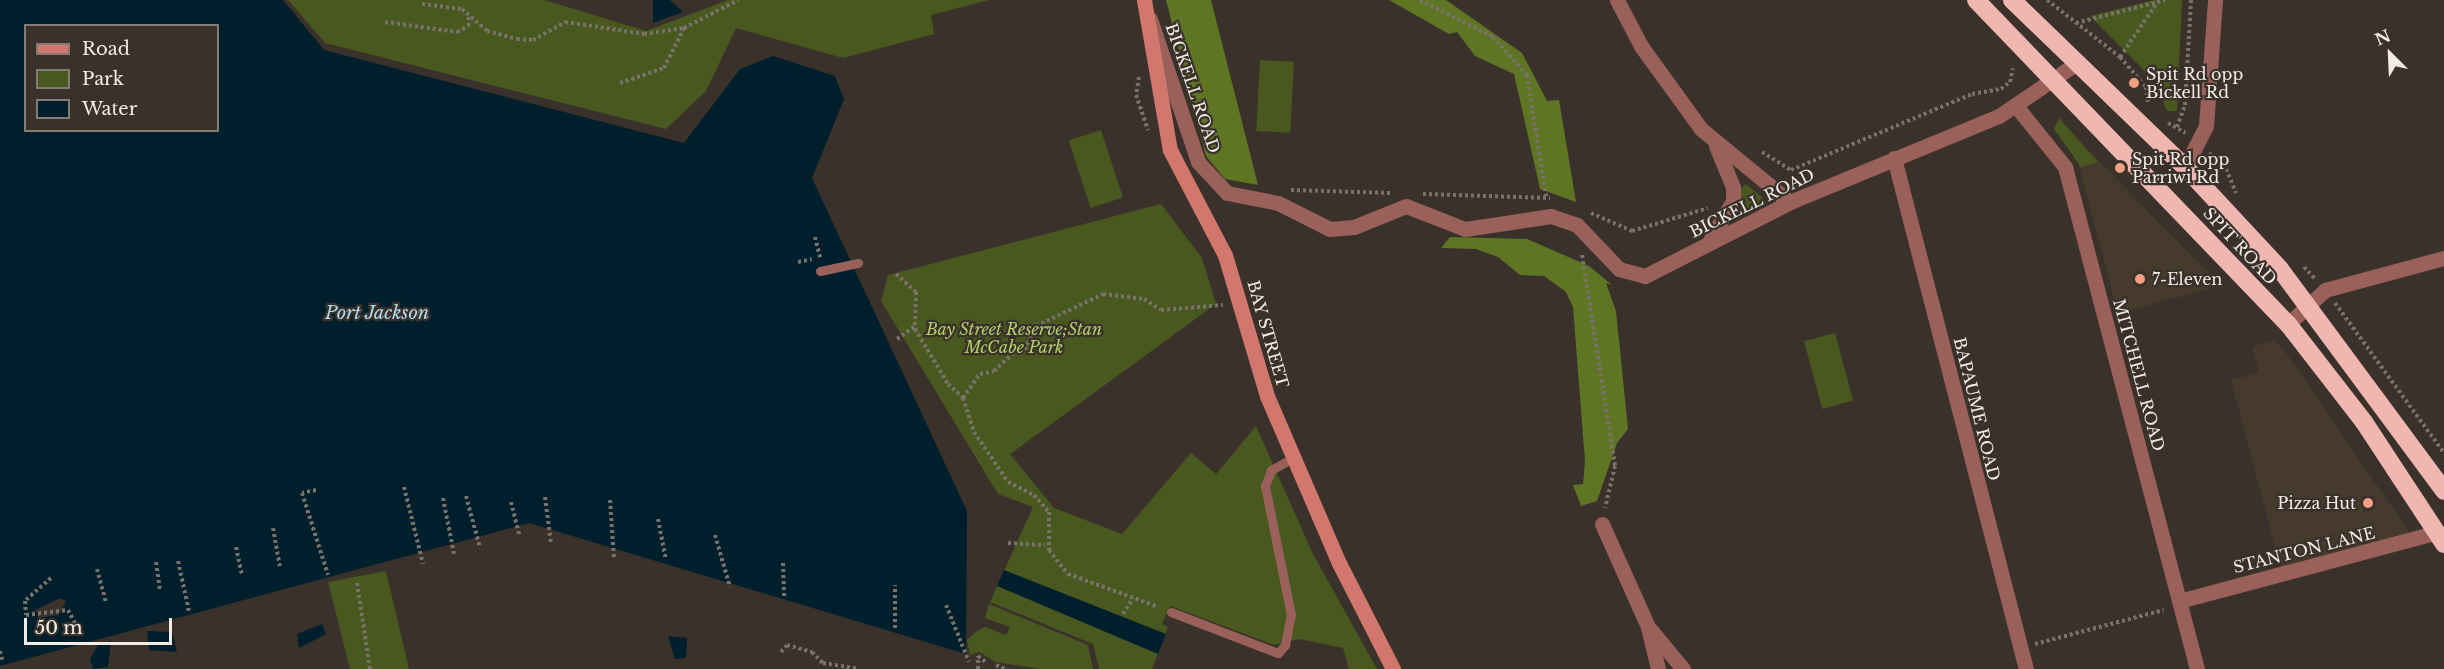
<!DOCTYPE html>
<style>
body{margin:0}
#map{position:relative;width:2444px;height:669px;overflow:hidden;background:#3a322a;font-family:"Libre Baskerville",serif}
div>[style]{position:absolute}
.built>*{inset:0;background:#463a2c}
.green>*{inset:0;background:#48581f;transform-origin:0 0}
.forest>*{inset:0;background:#5e7524}
.water>*{inset:0;background:#001f2c}
.path>*{height:4px;margin-top:-2px;transform-origin:0;background:repeating-linear-gradient(90deg,#78726a 0 3px,transparent 0 6px)}
.lane>*{height:9px;margin:-4.5px;padding:0 4.5px;transform-origin:4.5px;border-radius:4.5px;background:#9a605a}
.street>*{height:15px;margin:-7.5px;padding:0 7.5px;transform-origin:7.5px;border-radius:7.5px;background:#9a605a}
.secondary>*{height:15px;margin:-7.5px;padding:0 7.5px;transform-origin:7.5px;border-radius:7.5px;background:#d2776e}
.highway>*{height:18px;margin:-9px;padding:0 9px;transform-origin:9px;border-radius:9px;background:#f0b7b0}
.dots>*{width:16px;height:16px;translate:-50% -50%;box-sizing:border-box;border:3px solid #3a322a;border-radius:50%}
span{translate:-50% -50%;white-space:nowrap;text-align:center;line-height:1.15;-webkit-text-stroke:4.5px #3a322a;paint-order:stroke}
.poi-label{font-size:16px;color:#f1ece6}
.left{translate:0 -50%;text-align:left}
.right{translate:-100% -50%;text-align:right}
.street-label{font-size:16px;color:#f1ece6}
.park-label{font-size:16px;color:#b2d267;font-style:italic}
.water-label{font-size:18px;color:#aedbf1;font-style:italic}
.legend{position:absolute;left:24px;top:24px;width:195px;height:108px;box-sizing:border-box;background:#3a322a;border:2px solid #837c75;margin:0;padding:8px 10px;list-style:none;font-size:18px;color:#f1ece6}
.legend li{display:flex;align-items:center;gap:12px;height:30px}
.legend b{width:30px;border:2px solid #837c75}
.north{position:absolute;left:2360px;top:24px;width:60px;height:60px;-webkit-text-stroke:4px #3a322a;paint-order:stroke;rotate:336deg;font-size:16px;font-weight:700;line-height:24px;text-align:center;color:#f1ece6}
.north::after{content:'';display:block;margin:auto;width:21px;height:27px;background:#f1ece6;clip-path:polygon(50% 0,100% 100%,50% 72%,0 100%)}
.scale{position:absolute;left:24px;top:618px;width:148px;height:27px;box-sizing:border-box;border:3px solid #f1ece6;border-top:0;padding-left:8px;font-size:18px;line-height:21px;white-space:nowrap;color:#f1ece6;-webkit-text-stroke:4px #3a322a;paint-order:stroke}
</style>
<div id="map">
<div class="built">
<i style="clip-path:polygon(2089px 151px,2221px 286px,2118px 313px,2076px 155px)"></i>
<i style="clip-path:polygon(2274px 340px,2286px 353px,2411px 535px,2281px 569px,2231px 380px,2259px 373px,2252px 347px)"></i>
</div>
<div class="green">
<i style="clip-path:polygon(288px 0,544px 0,646px 31px,728px 0,989px 0,931px 15px,934px 34px,843px 58px,736px 28px,706px 91px,666px 129px,325px 43px)"></i>
<i style="clip-path:polygon(2154px 0,2182px 0,2177px 111px,2167px 111px,2155px 81px,2090px 16px)"></i>
<i style="left:1260px;top:60px;width:34px;height:71px;rotate:3deg"></i>
<i style="clip-path:polygon(2059px 118px,2098px 162px,2081px 167px,2054px 129px)"></i>
<i style="left:1101px;top:130px;width:71px;height:34px;rotate:72deg"></i>
<i style="clip-path:polygon(1746px 184px,1768px 202px,1739px 216px,1741px 189px)"></i>
<i style="clip-path:polygon(1161px 204px,1202px 258px,1216px 304px,1010px 454px,1054px 508px,1122px 534px,1191px 453px,1216px 474px,1256px 426px,1313px 554px,1377px 669px,1349px 669px,1343px 648px,1299px 639px,1274px 645px,1170px 606px,1162px 624px,1168px 627px,1152px 669px,1099px 669px,1093px 644px,990px 602px,1033px 507px,998px 494px,881px 301px,888px 275px)"></i>
<i style="left:1835px;top:333px;width:70px;height:32px;rotate:75deg"></i>
<i style="clip-path:polygon(386px 571px,409px 669px,350px 669px,328px 582px)"></i>
<i style="clip-path:polygon(989px 604px,1088px 645px,1093px 669px,1041px 669px,996px 662px,979px 652px,970px 655px,967px 640px,977px 631px,985px 627px,1006px 635px,1010px 627px,985px 618px)"></i>
</div>
<div class="forest">
<i style="clip-path:polygon(1166px 0,1211px 0,1258px 185px,1225px 179px,1206px 156px)"></i>
<i style="clip-path:polygon(1389px 0,1446px 0,1522px 53px,1547px 101px,1559px 100px,1576px 202px,1540px 189px,1514px 74px,1475px 56px,1457px 32px,1449px 34px)"></i>
<i style="clip-path:polygon(1450px 237px,1527px 239px,1589px 266px,1612px 285px,1606px 283px,1616px 311px,1628px 429px,1617px 443px,1597px 501px,1581px 506px,1573px 485px,1583px 484px,1585px 461px,1573px 307px,1566px 292px,1544px 276px,1520px 275px,1498px 257px,1476px 249px,1441px 248px)"></i>
</div>
<div class="water">
<i style="clip-path:polygon(evenodd,0 0,283px 0,324px 50px,684px 143px,740px 69px,773px 56px,835px 76px,844px 99px,812px 178px,967px 511px,966px 654px,529px 523px,0 666px,0 0,26px 26px,218px 26px,218px 130px,26px 130px,26px 26px,0 0,60px 598px,66px 601px,59px 615px,38px 618px,37px 611px,29px 613px,60px 598px)"></i>
<i style="clip-path:polygon(653px 0,670px 0,683px 12px,653px 23px)"></i>
<i style="clip-path:polygon(1004px 570px,1166px 634px,1158px 654px,997px 586px)"></i>
<i style="clip-path:polygon(322px 624px,326px 634px,299px 648px,297px 634px)"></i>
<i style="clip-path:polygon(147px 631px,172px 632px,177px 652px,149px 650px)"></i>
<i style="clip-path:polygon(668px 636px,687px 638px,686px 658px,675px 659px)"></i>
<i style="clip-path:polygon(111px 641px,108px 667px,93px 669px,90px 659px,98px 645px)"></i>
</div>
<div class="path">
<i style="left:1420px;top:0;width:82px;rotate:26.9deg"></i>
<i style="left:1493px;top:37px;width:51px;rotate:48.2deg"></i>
<i style="left:1527px;top:75px;width:123px;rotate:81.1deg"></i>
<i style="left:2047px;top:0;width:93px;rotate:38deg"></i>
<i style="left:2120px;top:57px;width:40px;rotate:49deg"></i>
<i style="left:2146px;top:87px;width:17px;rotate:83deg"></i>
<i style="left:422px;top:4px;width:40px;rotate:7.1deg"></i>
<i style="left:462px;top:9px;width:33px;rotate:41deg"></i>
<i style="left:487px;top:31px;width:31px;rotate:15deg"></i>
<i style="left:517px;top:39px;width:16px;rotate:4deg"></i>
<i style="left:533px;top:40px;width:37px;rotate:-29deg"></i>
<i style="left:565px;top:22px;width:80px;rotate:8.6deg"></i>
<i style="left:644px;top:34px;width:40px;rotate:-8.5deg"></i>
<i style="left:385px;top:22px;width:73px;rotate:7.9deg"></i>
<i style="left:457px;top:32px;width:13px;rotate:-27deg"></i>
<i style="left:469px;top:26px;width:13px;rotate:-94deg"></i>
<i style="left:2076px;top:23px;width:92px;rotate:-14.5deg"></i>
<i style="left:2120px;top:57px;width:65px;rotate:-55.6deg"></i>
<i style="left:1139px;top:77px;width:18px;rotate:99deg"></i>
<i style="left:1136px;top:95px;width:37px;rotate:71deg"></i>
<i style="left:620px;top:83px;width:46px;rotate:-18.8deg"></i>
<i style="left:664px;top:68px;width:45px;rotate:-63.4deg"></i>
<i style="left:684px;top:28px;width:61px;rotate:-27.4deg"></i>
<i style="left:2168px;top:123px;width:20px;rotate:30deg"></i>
<i style="left:2177px;top:127px;width:23px;rotate:-70deg"></i>
<i style="left:2185px;top:105px;width:105px;rotate:-86.7deg"></i>
<i style="left:1762px;top:152px;width:34px;rotate:32deg"></i>
<i style="left:1791px;top:170px;width:196px;rotate:-22.8deg"></i>
<i style="left:1972px;top:94px;width:29px;rotate:-10deg"></i>
<i style="left:2001px;top:89px;width:11px;rotate:-38deg"></i>
<i style="left:2010px;top:82px;width:14px;rotate:-78deg"></i>
<i style="left:2209px;top:153px;width:23px;rotate:43deg"></i>
<i style="left:2226px;top:169px;width:26px;rotate:67deg"></i>
<i style="left:1291px;top:190px;width:100px;rotate:1.7deg"></i>
<i style="left:1423px;top:194px;width:127px;rotate:1.8deg"></i>
<i style="left:1591px;top:213px;width:45px;rotate:23.7deg"></i>
<i style="left:1632px;top:231px;width:79px;rotate:-16.8deg"></i>
<i style="left:815px;top:237px;width:21px;rotate:76deg"></i>
<i style="left:1582px;top:255px;width:214px;rotate:81.1deg"></i>
<i style="left:1615px;top:466px;width:43px;rotate:103.4deg"></i>
<i style="left:798px;top:262px;width:14px;rotate:-12deg"></i>
<i style="left:2304px;top:267px;width:16px;rotate:47deg"></i>
<i style="left:896px;top:274px;width:27px;rotate:42deg"></i>
<i style="left:916px;top:292px;width:37px;rotate:92deg"></i>
<i style="left:915px;top:329px;width:64px;rotate:59deg"></i>
<i style="left:948px;top:384px;width:21px;rotate:43deg"></i>
<i style="left:963px;top:398px;width:36px;rotate:72deg"></i>
<i style="left:974px;top:432px;width:60px;rotate:55.8deg"></i>
<i style="left:1008px;top:482px;width:29px;rotate:27deg"></i>
<i style="left:1034px;top:495px;width:23px;rotate:49deg"></i>
<i style="left:1049px;top:512px;width:38px;rotate:90deg"></i>
<i style="left:1049px;top:550px;width:31px;rotate:52deg"></i>
<i style="left:1068px;top:574px;width:96px;rotate:20.1deg"></i>
<i style="left:2335px;top:303px;width:185px;rotate:54deg"></i>
<i style="left:897px;top:339px;width:21px;rotate:-35deg"></i>
<i style="left:963px;top:398px;width:29px;rotate:-55deg"></i>
<i style="left:980px;top:374px;width:14px;rotate:-12deg"></i>
<i style="left:994px;top:371px;width:33px;rotate:-43deg"></i>
<i style="left:1018px;top:349px;width:7px;rotate:8deg"></i>
<i style="left:1025px;top:350px;width:26px;rotate:-65deg"></i>
<i style="left:1036px;top:326px;width:74px;rotate:-25.5deg"></i>
<i style="left:1103px;top:294px;width:41px;rotate:7deg"></i>
<i style="left:1144px;top:299px;width:20px;rotate:33deg"></i>
<i style="left:1161px;top:310px;width:62px;rotate:-4.6deg"></i>
<i style="left:404px;top:487px;width:79px;rotate:76.1deg"></i>
<i style="left:316px;top:490px;width:14px;rotate:168deg"></i>
<i style="left:302px;top:493px;width:86px;rotate:72.4deg"></i>
<i style="left:466px;top:496px;width:54px;rotate:74.9deg"></i>
<i style="left:545px;top:497px;width:46px;rotate:82.6deg"></i>
<i style="left:443px;top:498px;width:57px;rotate:78.9deg"></i>
<i style="left:610px;top:500px;width:58px;rotate:86.1deg"></i>
<i style="left:511px;top:502px;width:36px;rotate:76deg"></i>
<i style="left:658px;top:519px;width:42px;rotate:79deg"></i>
<i style="left:273px;top:528px;width:39px;rotate:80deg"></i>
<i style="left:715px;top:535px;width:54px;rotate:73.9deg"></i>
<i style="left:1008px;top:543px;width:37px;rotate:3deg"></i>
<i style="left:236px;top:547px;width:29px;rotate:78deg"></i>
<i style="left:178px;top:561px;width:51px;rotate:77.6deg"></i>
<i style="left:156px;top:562px;width:29px;rotate:82deg"></i>
<i style="left:783px;top:563px;width:34px;rotate:88deg"></i>
<i style="left:97px;top:569px;width:34px;rotate:75deg"></i>
<i style="left:51px;top:578px;width:35px;rotate:139deg"></i>
<i style="left:25px;top:601px;width:14px;rotate:86deg"></i>
<i style="left:26px;top:615px;width:42px;rotate:-6.8deg"></i>
<i style="left:68px;top:610px;width:19px;rotate:62deg"></i>
<i style="left:357px;top:583px;width:87px;rotate:81.4deg"></i>
<i style="left:946px;top:605px;width:61px;rotate:68deg"></i>
<i style="left:1123px;top:614px;width:19px;rotate:-58deg"></i>
<i style="left:895px;top:628px;width:43px;rotate:-90deg"></i>
<i style="left:2035px;top:644px;width:133px;rotate:-14.8deg"></i>
<i style="left:0;top:651px;width:11px;rotate:75deg"></i>
<i style="left:781px;top:652px;width:9px;rotate:-49deg"></i>
<i style="left:787px;top:645px;width:26px;rotate:16deg"></i>
<i style="left:812px;top:652px;width:16px;rotate:45deg"></i>
<i style="left:823px;top:663px;width:36px;rotate:9deg"></i>
<i style="left:996px;top:665px;width:10px;rotate:24deg"></i>
<i style="left:978px;top:669px;width:13px;rotate:-90deg"></i>
<i style="left:978px;top:656px;width:11px;rotate:38deg"></i>
</div>
<div class="lane">
<i style="left:820px;top:271px;width:39px;rotate:-12deg"></i>
<i style="left:1171px;top:612px;width:115px;rotate:21deg"></i>
<i style="left:1278px;top:653px;width:11px;rotate:-49deg"></i>
<i style="left:1285px;top:645px;width:31px;rotate:-79deg"></i>
<i style="left:1291px;top:615px;width:132px;rotate:-101.4deg"></i>
<i style="left:1265px;top:486px;width:17px;rotate:-69deg"></i>
<i style="left:1271px;top:470px;width:25px;rotate:-29deg"></i>
</div>
<div class="street">
<i style="left:1617px;top:0;width:52px;rotate:62.4deg"></i>
<i style="left:1641px;top:46px;width:102px;rotate:54.1deg"></i>
<i style="left:1701px;top:129px;width:115px;rotate:39.4deg"></i>
<i style="left:1150px;top:19px;width:151px;rotate:71.4deg"></i>
<i style="left:1198px;top:162px;width:42px;rotate:46.9deg"></i>
<i style="left:1227px;top:193px;width:52px;rotate:11.1deg"></i>
<i style="left:1278px;top:203px;width:58px;rotate:26.6deg"></i>
<i style="left:1330px;top:229px;width:24px;rotate:-5deg"></i>
<i style="left:1354px;top:227px;width:56px;rotate:-22deg"></i>
<i style="left:1406px;top:206px;width:63px;rotate:21.3deg"></i>
<i style="left:1465px;top:229px;width:87px;rotate:-8.6deg"></i>
<i style="left:1551px;top:216px;width:28px;rotate:19deg"></i>
<i style="left:1577px;top:225px;width:61px;rotate:46.3deg"></i>
<i style="left:1619px;top:269px;width:27px;rotate:15deg"></i>
<i style="left:1645px;top:276px;width:163px;rotate:-27deg"></i>
<i style="left:1790px;top:202px;width:226px;rotate:-22.4deg"></i>
<i style="left:1999px;top:116px;width:94px;rotate:-34.2deg"></i>
<i style="left:2016px;top:106px;width:78px;rotate:51.2deg"></i>
<i style="left:2065px;top:167px;width:519px;rotate:75.27deg"></i>
<i style="left:1894px;top:158px;width:528px;rotate:75.52deg"></i>
<i style="left:2185px;top:167px;width:46px;rotate:-62.9deg"></i>
<i style="left:2206px;top:126px;width:126px;rotate:-85.9deg"></i>
<i style="left:1711px;top:238px;width:43px;rotate:-59.3deg"></i>
<i style="left:1733px;top:201px;width:14px;rotate:-90deg"></i>
<i style="left:1733px;top:187px;width:44px;rotate:-112.5deg"></i>
<i style="left:2288px;top:324px;width:50px;rotate:-42.6deg"></i>
<i style="left:2325px;top:290px;width:123px;rotate:-15.1deg"></i>
<i style="left:1602px;top:524px;width:113px;rotate:65.9deg"></i>
<i style="left:1648px;top:627px;width:43px;rotate:76.6deg"></i>
<i style="left:2179px;top:601px;width:268px;rotate:-14.9deg"></i>
<i style="left:1650px;top:629px;width:52px;rotate:50.5deg"></i>
</div>
<div class="secondary">
<i style="left:1144px;top:0;width:152px;rotate:80.2deg"></i>
<i style="left:1170px;top:150px;width:119px;rotate:62.4deg"></i>
<i style="left:1225px;top:255px;width:147px;rotate:73.4deg"></i>
<i style="left:1267px;top:396px;width:182px;rotate:66.7deg"></i>
<i style="left:1339px;top:563px;width:119px;rotate:63deg"></i>
</div>
<div class="highway">
<i style="left:1976px;top:0;width:450px;rotate:46.1deg"></i>
<i style="left:2288px;top:324px;width:124px;rotate:52.2deg"></i>
<i style="left:2364px;top:422px;width:146px;rotate:56.7deg"></i>
<i style="left:2012px;top:0;width:240px;rotate:44deg"></i>
<i style="left:2185px;top:167px;width:139px;rotate:47deg"></i>
<i style="left:2280px;top:269px;width:276px;rotate:53.5deg"></i>
</div>
<div class="dots">
<i style="left:2134px;top:83px;background:#f39f84"></i>
<i style="left:2120px;top:168px;background:#f39f84"></i>
<i style="left:2140px;top:279px;background:#f39f84"></i>
<i style="left:2368px;top:503px;background:#f39f84"></i>
</div>
<div class="poi-label">
<span class="left" style="left:2146px;top:83px">Spit Rd opp<br>Bickell Rd</span>
<span class="left" style="left:2132px;top:168px">Spit Rd opp<br>Parriwi Rd</span>
<span class="left" style="left:2152px;top:279px">7-Eleven</span>
<span class="right" style="left:2356px;top:503px">Pizza Hut</span>
</div>
<div class="street-label">
<span style="left:1193px;top:88px;rotate:71deg">BICKELL ROAD</span>
<span style="left:1752px;top:203px;rotate:-26deg">BICKELL ROAD</span>
<span style="left:2240px;top:246px;rotate:47deg">SPIT ROAD</span>
<span style="left:1268px;top:334px;rotate:74deg">BAY STREET</span>
<span style="left:2139px;top:375px;rotate:75deg">MITCHELL ROAD</span>
<span style="left:1977px;top:409px;rotate:76deg">BAPAUME ROAD</span>
<span style="left:2304px;top:550px;rotate:-14deg">STANTON LANE</span>
</div>
<div class="park-label">
<span style="left:1014px;top:338px">Bay Street Reserve;Stan<br>McCabe Park</span>
</div>
<div class="water-label">
<span style="left:377px;top:313px">Port Jackson</span>
</div>
<ul class="legend">
<li><b style="height:8px;background:#d2776e"></b>Road</li>
<li><b style="height:16px;background:#48581f"></b>Park</li>
<li><b style="height:16px;background:#001f2c"></b>Water</li>
</ul>
<div class="north">N</div>
<div class="scale">50 m</div>
</div>
